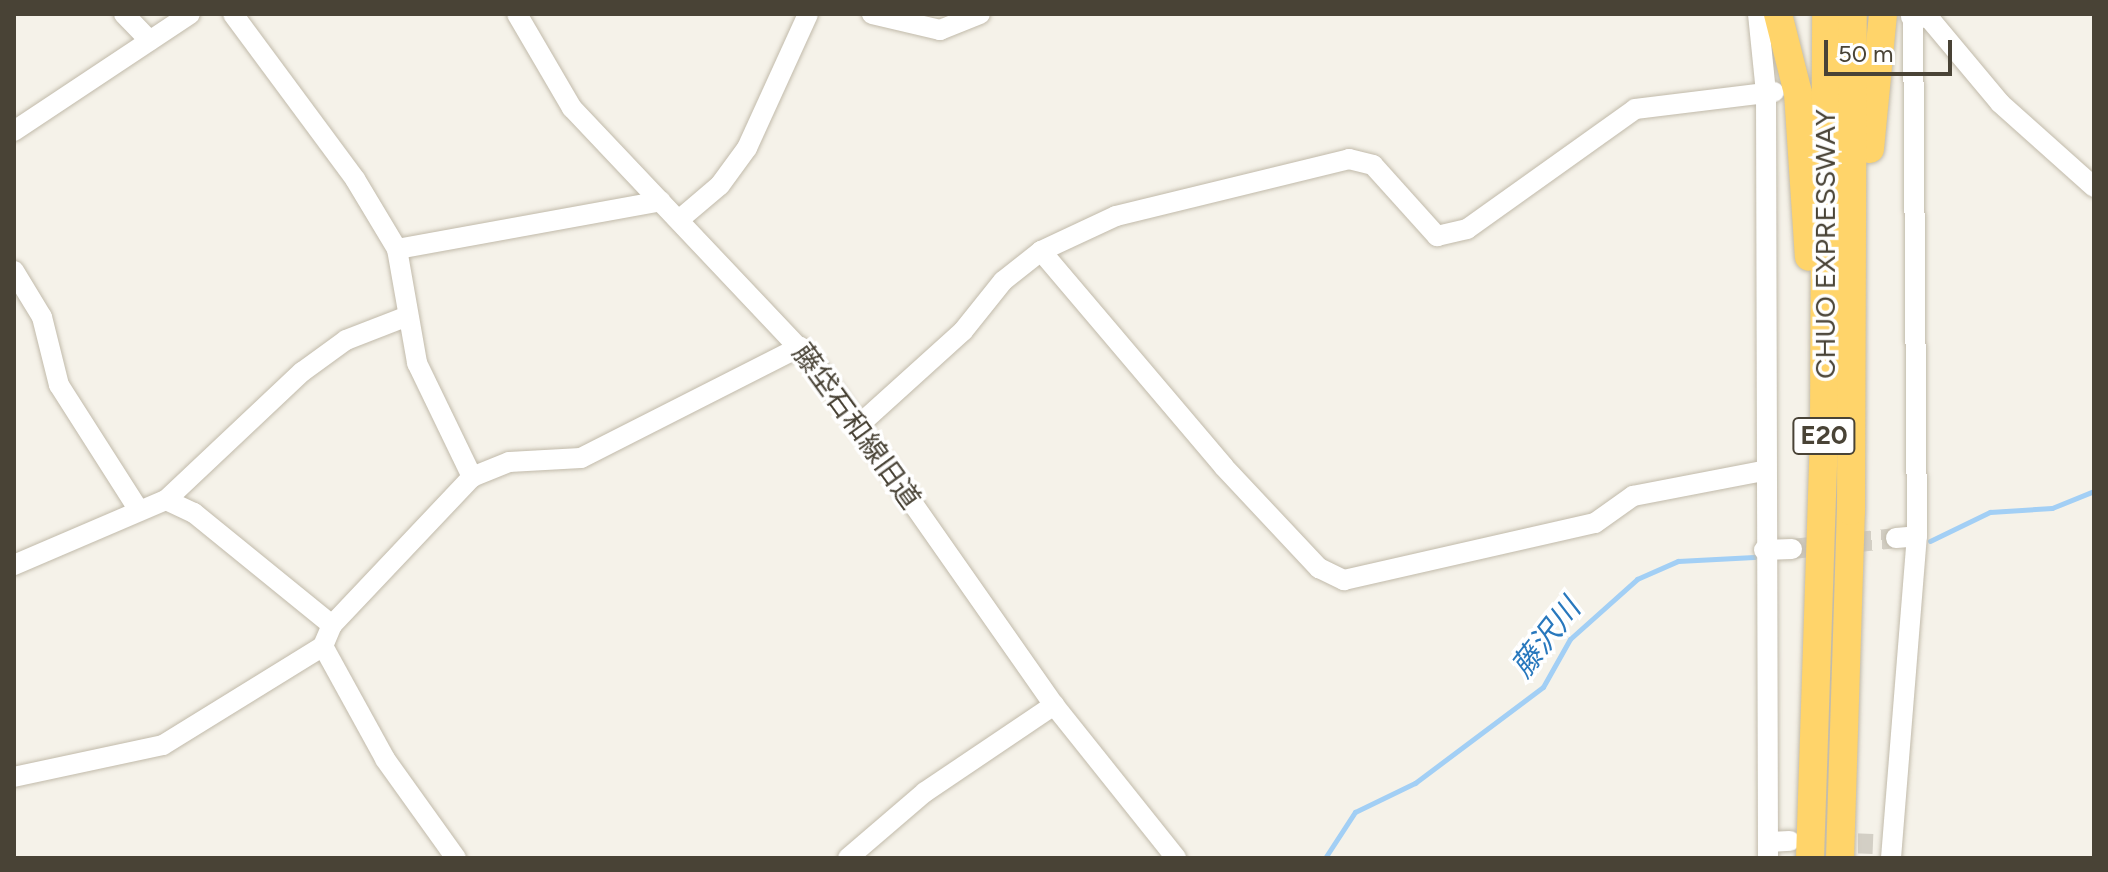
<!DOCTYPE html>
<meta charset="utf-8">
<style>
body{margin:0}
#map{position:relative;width:2108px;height:872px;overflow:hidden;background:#f5f2e9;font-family:Figtree,"Noto Sans JP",sans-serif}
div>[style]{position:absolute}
.stream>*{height:5px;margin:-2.5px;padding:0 2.5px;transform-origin:2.5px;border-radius:2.5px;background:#a2cff5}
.minor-tunnel>*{height:20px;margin-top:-10px;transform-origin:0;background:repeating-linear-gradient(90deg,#d3cfc5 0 20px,transparent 0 30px)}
.roads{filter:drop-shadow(0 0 2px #c1baaa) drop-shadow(0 0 2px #c1baaa)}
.minor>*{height:20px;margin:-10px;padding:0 10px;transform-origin:10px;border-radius:10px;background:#fff}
.highway>*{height:28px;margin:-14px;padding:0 14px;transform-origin:14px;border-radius:14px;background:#ffd46a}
span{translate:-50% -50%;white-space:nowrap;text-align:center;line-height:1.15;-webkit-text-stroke:7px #fff;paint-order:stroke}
.shield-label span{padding:2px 6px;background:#fff;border:2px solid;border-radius:6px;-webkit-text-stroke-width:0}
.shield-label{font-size:26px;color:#494336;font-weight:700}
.street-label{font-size:28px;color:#494336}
.water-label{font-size:30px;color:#2878bd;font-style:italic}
.frame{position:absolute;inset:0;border:16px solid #494336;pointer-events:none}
.scale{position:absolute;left:1824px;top:40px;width:128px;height:36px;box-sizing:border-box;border:4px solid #494336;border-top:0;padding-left:10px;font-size:24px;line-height:28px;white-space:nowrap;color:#494336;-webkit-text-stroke:6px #fff;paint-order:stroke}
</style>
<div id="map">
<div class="stream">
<i style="left:1930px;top:541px;width:67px;rotate:-25.8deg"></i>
<i style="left:1990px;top:512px;width:62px;rotate:-3.7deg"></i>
<i style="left:2052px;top:508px;width:45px;rotate:-22deg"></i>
<i style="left:1325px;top:858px;width:55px;rotate:-56.9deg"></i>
<i style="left:1355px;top:812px;width:67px;rotate:-25.8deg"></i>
<i style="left:1415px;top:783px;width:160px;rotate:-36.9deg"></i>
<i style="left:1543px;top:687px;width:55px;rotate:-60.6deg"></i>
<i style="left:1570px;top:639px;width:90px;rotate:-41.8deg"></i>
<i style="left:1637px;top:579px;width:45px;rotate:-23.7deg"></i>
<i style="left:1678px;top:561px;width:76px;rotate:-3deg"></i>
</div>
<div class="minor-tunnel">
<i style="left:1792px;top:549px;width:105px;rotate:-6deg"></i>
<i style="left:1798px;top:841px;width:75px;rotate:2.3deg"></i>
</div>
<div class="roads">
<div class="minor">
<i style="left:124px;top:14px;width:37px;rotate:46deg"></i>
<i style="left:233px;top:14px;width:205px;rotate:53.5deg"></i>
<i style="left:355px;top:179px;width:82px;rotate:59deg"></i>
<i style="left:397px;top:249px;width:116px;rotate:80deg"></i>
<i style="left:417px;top:363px;width:127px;rotate:64.2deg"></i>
<i style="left:517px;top:14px;width:109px;rotate:59.7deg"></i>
<i style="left:572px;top:108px;width:358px;rotate:46.6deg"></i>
<i style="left:818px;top:368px;width:411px;rotate:55deg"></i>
<i style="left:1054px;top:705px;width:196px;rotate:51.4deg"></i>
<i style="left:872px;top:14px;width:70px;rotate:13.2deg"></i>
<i style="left:940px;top:30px;width:43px;rotate:-21.8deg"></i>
<i style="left:1758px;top:14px;width:79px;rotate:84.2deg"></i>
<i style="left:1766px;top:93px;width:765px;rotate:89.85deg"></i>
<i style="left:1911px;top:17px;width:18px;rotate:3deg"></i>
<i style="left:1929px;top:18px;width:111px;rotate:50.1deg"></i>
<i style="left:2000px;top:103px;width:126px;rotate:41.8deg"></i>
<i style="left:14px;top:131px;width:211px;rotate:-33.6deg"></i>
<i style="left:680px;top:219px;width:52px;rotate:-40.4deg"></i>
<i style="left:720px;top:185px;width:46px;rotate:-53.9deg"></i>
<i style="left:747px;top:148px;width:147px;rotate:-65.5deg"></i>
<i style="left:397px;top:249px;width:268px;rotate:-10.3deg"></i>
<i style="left:1041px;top:251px;width:283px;rotate:49.7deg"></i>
<i style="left:1224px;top:467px;width:139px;rotate:46.8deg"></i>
<i style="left:1319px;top:568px;width:28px;rotate:26deg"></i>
<i style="left:1344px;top:580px;width:257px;rotate:-12.8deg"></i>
<i style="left:1595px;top:523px;width:47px;rotate:-35.4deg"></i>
<i style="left:1633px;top:496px;width:132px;rotate:-10.9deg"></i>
<i style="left:14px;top:271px;width:54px;rotate:58.7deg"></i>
<i style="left:42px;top:317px;width:70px;rotate:76deg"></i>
<i style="left:59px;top:385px;width:147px;rotate:57.5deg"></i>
<i style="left:859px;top:425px;width:140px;rotate:-42.1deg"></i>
<i style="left:963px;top:331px;width:64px;rotate:-51.3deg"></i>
<i style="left:1003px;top:281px;width:48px;rotate:-38.3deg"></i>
<i style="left:1041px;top:251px;width:83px;rotate:-25deg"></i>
<i style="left:1116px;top:216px;width:240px;rotate:-13.7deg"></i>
<i style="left:1349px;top:159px;width:25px;rotate:14deg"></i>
<i style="left:1373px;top:165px;width:96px;rotate:48deg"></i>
<i style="left:1437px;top:236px;width:31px;rotate:-13deg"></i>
<i style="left:1467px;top:229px;width:206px;rotate:-35.5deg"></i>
<i style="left:1635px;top:109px;width:140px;rotate:-7deg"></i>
<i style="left:166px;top:500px;width:31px;rotate:25deg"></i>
<i style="left:194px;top:513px;width:178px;rotate:39.1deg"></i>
<i style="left:1896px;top:538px;width:21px;rotate:-5deg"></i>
<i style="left:1764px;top:550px;width:28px;rotate:-2deg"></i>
<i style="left:14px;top:565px;width:165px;rotate:-23.2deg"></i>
<i style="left:166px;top:500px;width:187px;rotate:-43.3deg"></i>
<i style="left:302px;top:372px;width:54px;rotate:-36deg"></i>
<i style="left:346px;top:340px;width:66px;rotate:-21.2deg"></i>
<i style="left:323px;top:646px;width:129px;rotate:61.2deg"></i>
<i style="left:385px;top:759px;width:122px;rotate:54.4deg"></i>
<i style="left:14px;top:777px;width:152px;rotate:-12.1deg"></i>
<i style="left:163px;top:745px;width:188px;rotate:-31.7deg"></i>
<i style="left:323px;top:646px;width:23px;rotate:-67deg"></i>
<i style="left:332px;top:625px;width:204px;rotate:-46.6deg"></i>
<i style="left:472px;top:477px;width:40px;rotate:-22deg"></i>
<i style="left:509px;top:462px;width:72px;rotate:-3.2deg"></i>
<i style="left:581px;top:458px;width:246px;rotate:-26.9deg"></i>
<i style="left:1769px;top:842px;width:21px;rotate:-3deg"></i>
<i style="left:848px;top:858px;width:101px;rotate:-40.6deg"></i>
<i style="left:925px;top:792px;width:156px;rotate:-34deg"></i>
<i style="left:1891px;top:858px;width:323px;rotate:-85.4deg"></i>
<i style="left:1917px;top:536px;width:522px;rotate:-90.44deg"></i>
</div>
<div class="highway">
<i style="left:1778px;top:14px;width:81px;rotate:75.8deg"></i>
<i style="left:1798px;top:93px;width:164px;rotate:86.2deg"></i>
<i style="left:1870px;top:149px;width:136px;rotate:-84.5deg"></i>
<i style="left:1810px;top:858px;width:433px;rotate:-88.1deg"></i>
<i style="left:1824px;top:425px;width:411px;rotate:-89.7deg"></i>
<i style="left:1840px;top:858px;width:347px;rotate:-88.2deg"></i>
<i style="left:1851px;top:511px;width:497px;rotate:-89.8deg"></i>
</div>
</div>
<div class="shield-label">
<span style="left:1824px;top:436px">E20</span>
</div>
<div class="street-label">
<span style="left:1825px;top:244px;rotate:-90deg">CHUO EXPRESSWAY</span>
<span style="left:857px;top:426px;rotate:54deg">藤垈石和線旧道</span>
</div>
<div class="water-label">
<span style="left:1546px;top:638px;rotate:-52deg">藤沢川</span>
</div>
<div class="frame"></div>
<div class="scale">50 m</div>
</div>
